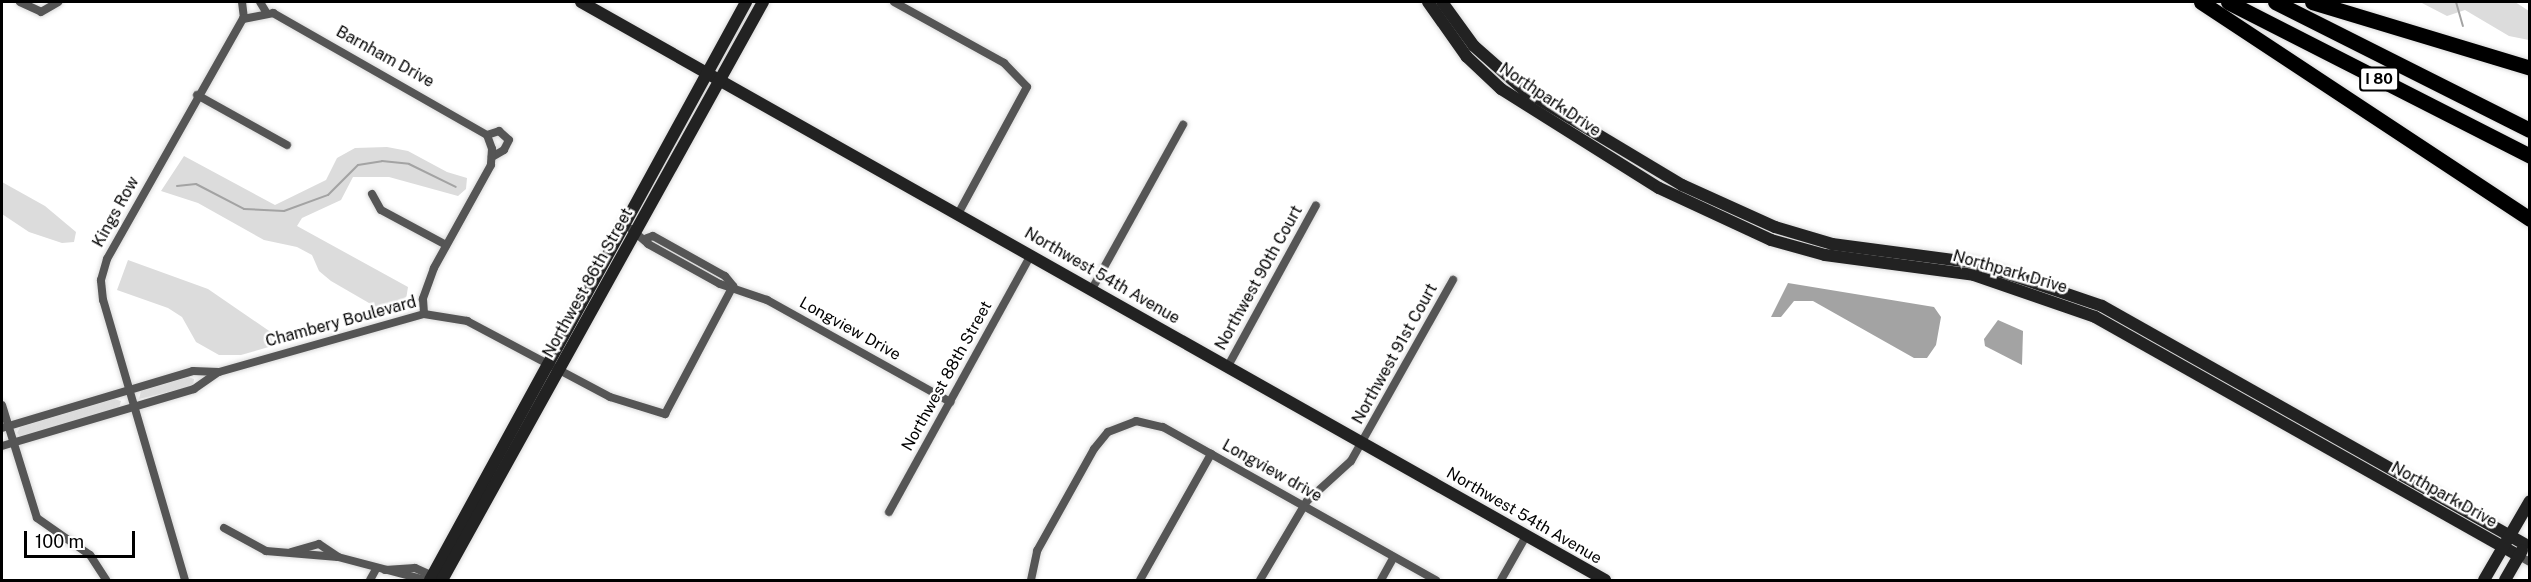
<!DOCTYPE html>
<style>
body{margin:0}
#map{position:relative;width:2531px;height:582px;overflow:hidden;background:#fff;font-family:"Public Sans",sans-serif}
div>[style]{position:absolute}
.green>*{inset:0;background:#dcdcdc}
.water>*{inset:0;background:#a3a3a3}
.stream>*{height:2px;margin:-1px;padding:0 1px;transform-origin:1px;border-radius:1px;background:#a3a3a3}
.roads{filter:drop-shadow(0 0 2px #dbdbdb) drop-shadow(0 0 2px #dbdbdb)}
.street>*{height:8px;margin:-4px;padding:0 4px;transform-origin:4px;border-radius:4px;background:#555}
.secondary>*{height:12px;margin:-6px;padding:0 6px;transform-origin:6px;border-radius:6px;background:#222}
.highway>*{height:15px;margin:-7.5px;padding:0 7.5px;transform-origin:7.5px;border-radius:7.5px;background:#000}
span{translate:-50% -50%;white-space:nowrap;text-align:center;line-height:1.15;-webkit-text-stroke:5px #fff;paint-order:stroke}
.shield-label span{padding:2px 4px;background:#fff;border:2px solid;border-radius:4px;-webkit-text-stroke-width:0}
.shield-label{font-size:15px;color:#000;font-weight:700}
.street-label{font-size:16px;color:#000}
.frame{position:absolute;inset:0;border:3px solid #000;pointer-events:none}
.scale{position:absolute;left:24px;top:531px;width:111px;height:27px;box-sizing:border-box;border:3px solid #000;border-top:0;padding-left:8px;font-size:18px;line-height:21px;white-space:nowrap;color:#000;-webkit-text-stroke:4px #fff;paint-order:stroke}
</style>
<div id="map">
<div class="green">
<i style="clip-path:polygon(2420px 2px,2515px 2px,2529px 11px,2529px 40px,2509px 36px,2465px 10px,2447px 16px)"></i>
<i style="clip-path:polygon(387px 147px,408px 151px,447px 172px,467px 178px,466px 189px,458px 196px,389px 177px,353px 177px,341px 200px,302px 218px,297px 226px,408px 287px,404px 312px,388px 314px,331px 281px,319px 271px,312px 255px,297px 247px,264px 240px,198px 203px,161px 191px,184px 156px,275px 205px,326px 180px,337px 158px,355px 148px)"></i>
<i style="clip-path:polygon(2px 182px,45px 206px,76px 232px,74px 242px,62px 243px,29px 232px,2px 214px)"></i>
<i style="clip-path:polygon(128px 260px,208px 289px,275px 335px,279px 344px,241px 355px,219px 355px,196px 342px,182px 317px,168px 308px,117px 290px)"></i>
<i style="clip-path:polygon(188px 377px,194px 379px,193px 386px,139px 399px,141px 391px)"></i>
<i style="clip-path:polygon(114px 399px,121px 401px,119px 408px,21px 437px,17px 433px,20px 427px)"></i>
</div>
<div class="water">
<i style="clip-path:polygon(1788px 283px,1934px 307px,1941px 317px,1936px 345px,1927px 358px,1914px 358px,1813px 301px,1794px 301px,1781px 317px,1771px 317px)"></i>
<i style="clip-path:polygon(1998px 320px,2023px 331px,2022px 365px,1985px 346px,1984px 339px)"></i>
</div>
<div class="stream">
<i style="left:2456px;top:2px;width:25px;rotate:74deg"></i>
<i style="left:177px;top:186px;width:19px;rotate:-6deg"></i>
<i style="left:196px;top:184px;width:54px;rotate:27.5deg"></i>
<i style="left:244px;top:209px;width:40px;rotate:2.9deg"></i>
<i style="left:284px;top:211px;width:47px;rotate:-20deg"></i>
<i style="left:328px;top:195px;width:42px;rotate:-45deg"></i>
<i style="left:358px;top:165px;width:24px;rotate:-9deg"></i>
<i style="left:382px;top:161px;width:27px;rotate:6deg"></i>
<i style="left:409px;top:164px;width:52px;rotate:26.1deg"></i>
</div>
<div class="roads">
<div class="street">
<i style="left:20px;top:2px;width:23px;rotate:25deg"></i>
<i style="left:41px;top:12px;width:20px;rotate:-30deg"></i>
<i style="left:242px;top:2px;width:16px;rotate:83deg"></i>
<i style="left:260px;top:2px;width:12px;rotate:59deg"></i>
<i style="left:894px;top:2px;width:126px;rotate:29deg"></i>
<i style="left:1004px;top:63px;width:33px;rotate:46deg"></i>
<i style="left:1027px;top:87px;width:145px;rotate:118.5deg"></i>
<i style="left:197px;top:95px;width:103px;rotate:29.1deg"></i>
<i style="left:487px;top:135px;width:13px;rotate:-18deg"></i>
<i style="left:499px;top:131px;width:13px;rotate:42deg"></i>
<i style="left:509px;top:140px;width:11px;rotate:117deg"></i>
<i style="left:504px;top:150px;width:14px;rotate:150deg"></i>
<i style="left:372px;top:194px;width:18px;rotate:61deg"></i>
<i style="left:381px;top:210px;width:74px;rotate:28.3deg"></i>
<i style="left:631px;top:229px;width:23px;rotate:41deg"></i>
<i style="left:648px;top:244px;width:82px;rotate:29.1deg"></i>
<i style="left:720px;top:284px;width:50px;rotate:18.8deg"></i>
<i style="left:767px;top:300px;width:210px;rotate:29.1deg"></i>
<i style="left:647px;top:238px;width:6px;rotate:-18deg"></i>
<i style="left:653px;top:236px;width:82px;rotate:29.1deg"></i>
<i style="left:725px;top:276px;width:13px;rotate:51deg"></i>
<i style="left:1092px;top:289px;width:188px;rotate:-61deg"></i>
<i style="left:1228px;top:366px;width:183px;rotate:-61.3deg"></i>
<i style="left:2px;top:405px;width:118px;rotate:72.8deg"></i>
<i style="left:37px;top:518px;width:65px;rotate:34.9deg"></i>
<i style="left:90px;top:555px;width:30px;rotate:57deg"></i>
<i style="left:2px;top:428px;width:199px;rotate:-16.6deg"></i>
<i style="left:193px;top:371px;width:26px;rotate:2deg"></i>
<i style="left:219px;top:372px;width:213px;rotate:-15.8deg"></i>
<i style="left:424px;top:314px;width:44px;rotate:9.2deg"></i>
<i style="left:467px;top:321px;width:162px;rotate:28deg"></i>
<i style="left:610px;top:397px;width:58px;rotate:17.2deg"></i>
<i style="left:665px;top:414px;width:145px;rotate:-62deg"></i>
<i style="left:2px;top:446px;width:200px;rotate:-16.5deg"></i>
<i style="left:194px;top:389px;width:29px;rotate:-35deg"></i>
<i style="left:889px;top:512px;width:294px;rotate:-61.1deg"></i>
<i style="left:224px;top:528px;width:48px;rotate:28.7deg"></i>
<i style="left:266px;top:551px;width:72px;rotate:4.8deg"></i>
<i style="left:338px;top:557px;width:90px;rotate:14.8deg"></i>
<i style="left:291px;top:552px;width:29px;rotate:-16deg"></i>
<i style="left:319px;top:544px;width:23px;rotate:34deg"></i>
<i style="left:2519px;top:556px;width:13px;rotate:29deg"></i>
<i style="left:385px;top:570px;width:30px;rotate:-4deg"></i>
<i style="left:415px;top:568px;width:22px;rotate:24deg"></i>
<i style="left:185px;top:580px;width:292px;rotate:-106.3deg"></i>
<i style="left:103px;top:300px;width:20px;rotate:-96deg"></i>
<i style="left:101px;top:280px;width:22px;rotate:-74deg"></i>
<i style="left:107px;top:259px;width:276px;rotate:-60.5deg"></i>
<i style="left:243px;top:19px;width:31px;rotate:-11deg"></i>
<i style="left:273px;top:13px;width:246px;rotate:29.7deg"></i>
<i style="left:487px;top:135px;width:15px;rotate:70deg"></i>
<i style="left:492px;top:149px;width:16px;rotate:94deg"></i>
<i style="left:491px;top:165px;width:118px;rotate:119deg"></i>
<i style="left:434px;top:268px;width:33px;rotate:110deg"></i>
<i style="left:423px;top:299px;width:15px;rotate:86deg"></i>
<i style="left:370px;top:580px;width:13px;rotate:-61deg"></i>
<i style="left:1031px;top:580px;width:30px;rotate:-78deg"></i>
<i style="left:1037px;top:551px;width:117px;rotate:-60.8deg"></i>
<i style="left:1094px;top:449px;width:22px;rotate:-51deg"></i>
<i style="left:1108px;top:432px;width:30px;rotate:-21deg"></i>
<i style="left:1136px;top:421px;width:28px;rotate:13deg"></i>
<i style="left:1163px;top:427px;width:313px;rotate:29.3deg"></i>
<i style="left:1140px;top:580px;width:145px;rotate:-60.6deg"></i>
<i style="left:1260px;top:580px;width:92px;rotate:-59.3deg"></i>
<i style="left:1307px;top:501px;width:59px;rotate:-42.3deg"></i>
<i style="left:1351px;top:461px;width:208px;rotate:-60.6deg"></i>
<i style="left:1381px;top:580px;width:26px;rotate:-61deg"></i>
<i style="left:1501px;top:580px;width:51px;rotate:-60.4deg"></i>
</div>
<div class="secondary">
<i style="left:581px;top:2px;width:1176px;rotate:29.44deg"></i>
<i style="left:1428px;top:2px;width:67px;rotate:54.7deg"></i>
<i style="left:1467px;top:57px;width:47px;rotate:43.3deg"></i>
<i style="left:1501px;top:89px;width:186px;rotate:32.1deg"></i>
<i style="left:1659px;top:188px;width:123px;rotate:24.9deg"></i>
<i style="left:1771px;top:240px;width:56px;rotate:15.5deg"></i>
<i style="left:1825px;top:255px;width:150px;rotate:7.6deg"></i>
<i style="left:1974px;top:275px;width:128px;rotate:19.1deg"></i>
<i style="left:2095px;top:317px;width:487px;rotate:29.4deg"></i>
<i style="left:1442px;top:2px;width:54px;rotate:54deg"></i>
<i style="left:1474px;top:46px;width:68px;rotate:41.4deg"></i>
<i style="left:1525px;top:91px;width:183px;rotate:30.9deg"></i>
<i style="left:1682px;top:185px;width:102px;rotate:24.3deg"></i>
<i style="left:1775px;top:227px;width:59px;rotate:16.6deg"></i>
<i style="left:1832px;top:244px;width:145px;rotate:7.5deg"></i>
<i style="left:1976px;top:263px;width:133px;rotate:18.8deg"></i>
<i style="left:2102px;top:306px;width:485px;rotate:29.4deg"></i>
<i style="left:430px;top:580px;width:659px;rotate:-61.33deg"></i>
<i style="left:442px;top:580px;width:661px;rotate:-60.95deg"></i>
<i style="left:2484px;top:580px;width:91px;rotate:-59.8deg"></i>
<i style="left:2505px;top:580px;width:34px;rotate:-60deg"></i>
</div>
<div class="highway">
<i style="left:2201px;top:2px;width:394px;rotate:33.4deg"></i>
<i style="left:2228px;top:2px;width:339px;rotate:27deg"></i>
<i style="left:2275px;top:2px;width:285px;rotate:26.7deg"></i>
<i style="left:2312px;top:2px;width:228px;rotate:16.8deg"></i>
</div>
</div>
<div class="shield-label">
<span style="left:2379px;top:79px">I 80</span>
</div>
<div class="street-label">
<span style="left:385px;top:57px;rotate:29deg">Barnham Drive</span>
<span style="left:1550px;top:100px;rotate:34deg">Northpark Drive</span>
<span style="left:116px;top:212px;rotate:-61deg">Kings Row</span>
<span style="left:2010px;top:272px;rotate:16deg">Northpark Drive</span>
<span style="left:1102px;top:276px;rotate:30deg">Northwest 54th Avenue</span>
<span style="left:1259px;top:278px;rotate:-61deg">Northwest 90th Court</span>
<span style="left:588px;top:283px;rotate:-61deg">Northwest 86th Street</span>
<span style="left:341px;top:322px;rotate:-15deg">Chambery Boulevard</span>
<span style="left:850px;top:329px;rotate:29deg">Longview Drive</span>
<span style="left:1395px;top:354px;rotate:-61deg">Northwest 91st Court</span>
<span style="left:947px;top:376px;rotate:-61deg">Northwest 88th Street</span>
<span style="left:1272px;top:471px;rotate:29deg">Longview drive</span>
<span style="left:2444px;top:495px;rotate:29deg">Northpark Drive</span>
<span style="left:1524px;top:516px;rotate:30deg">Northwest 54th Avenue</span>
</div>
<div class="frame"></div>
<div class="scale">100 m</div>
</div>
